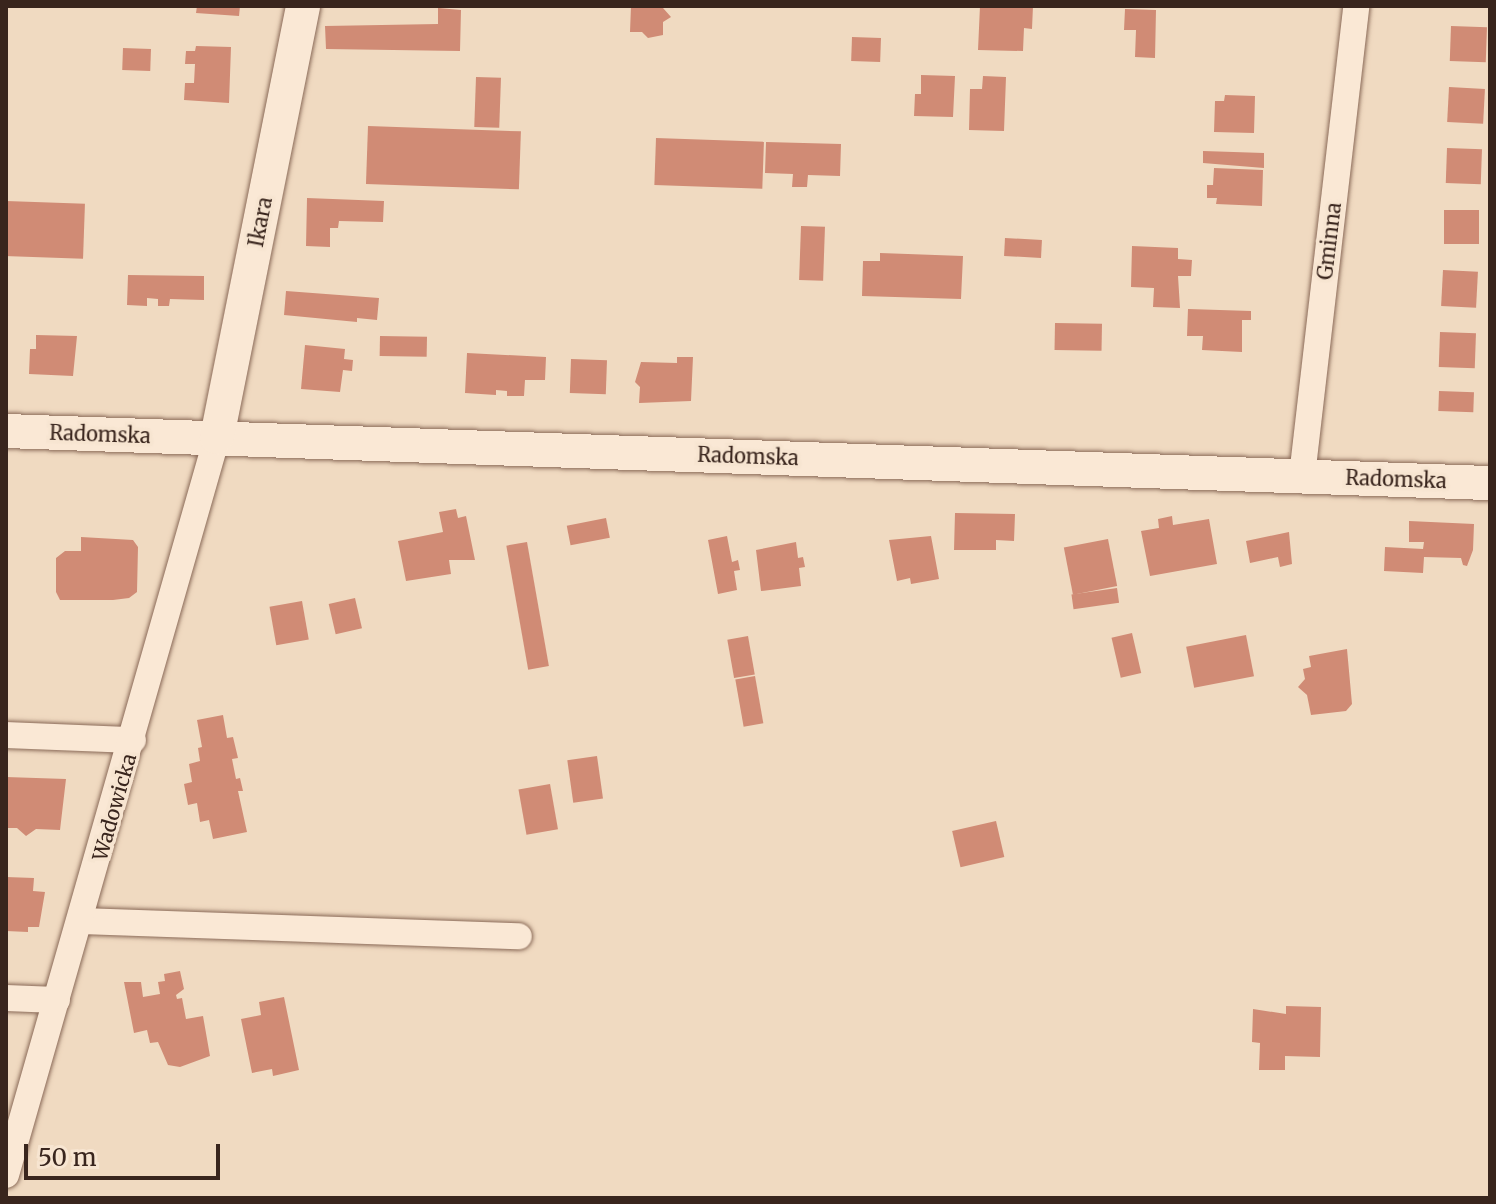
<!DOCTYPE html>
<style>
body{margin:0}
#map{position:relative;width:1496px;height:1204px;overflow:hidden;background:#f0dac1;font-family:Merriweather,serif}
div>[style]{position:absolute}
.building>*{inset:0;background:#d08b75;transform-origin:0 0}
.roads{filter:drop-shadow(0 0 2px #8a6a58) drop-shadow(0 0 2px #8a6a58)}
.minor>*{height:26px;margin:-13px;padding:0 13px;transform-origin:13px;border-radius:13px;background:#fae8d5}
.tertiary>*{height:34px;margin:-17px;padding:0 17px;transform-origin:17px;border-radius:17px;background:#fae8d5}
span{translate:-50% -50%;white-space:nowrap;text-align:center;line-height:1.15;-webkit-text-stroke:7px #f7e5d1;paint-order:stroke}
.street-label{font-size:20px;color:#39251d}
.frame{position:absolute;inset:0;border:8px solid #39251d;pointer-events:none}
.scale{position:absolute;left:24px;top:1144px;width:196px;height:36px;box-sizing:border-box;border:4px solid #39251d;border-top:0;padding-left:10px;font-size:24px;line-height:28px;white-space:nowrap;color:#39251d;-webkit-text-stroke:6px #f7e5d1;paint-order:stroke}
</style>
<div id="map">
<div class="building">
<i style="clip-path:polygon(197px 6px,240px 6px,239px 16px,196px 13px)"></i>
<i style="clip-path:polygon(631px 6px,666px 6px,663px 8px,671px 17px,663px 22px,663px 35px,648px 38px,642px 32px,630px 32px)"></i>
<i style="clip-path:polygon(980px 6px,1033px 6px,1032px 29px,1024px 28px,1023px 51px,978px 50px)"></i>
<i style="clip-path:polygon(438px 8px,461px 10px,460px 51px,326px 49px,325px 26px,438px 24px)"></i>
<i style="clip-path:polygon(1125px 9px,1156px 10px,1155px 58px,1135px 57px,1136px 30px,1124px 30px)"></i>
<i style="left:1451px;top:26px;width:36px;height:35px;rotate:2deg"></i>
<i style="left:852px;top:37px;width:29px;height:24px;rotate:2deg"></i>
<i style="clip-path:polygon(196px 46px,231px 47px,229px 103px,184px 100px,185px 83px,194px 83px,195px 64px,185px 64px,186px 51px,195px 51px)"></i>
<i style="left:123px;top:48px;width:28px;height:22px;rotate:2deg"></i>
<i style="clip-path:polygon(921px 75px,955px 76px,953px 117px,914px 116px,915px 94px,921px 94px)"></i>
<i style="clip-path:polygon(983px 76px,1006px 77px,1004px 131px,969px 130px,970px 89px,982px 89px)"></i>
<i style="left:476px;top:77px;width:25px;height:50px;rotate:2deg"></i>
<i style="left:1449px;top:87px;width:36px;height:35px;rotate:3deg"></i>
<i style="clip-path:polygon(1225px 95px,1255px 96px,1254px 133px,1214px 132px,1215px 101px,1224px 101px)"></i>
<i style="left:368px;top:126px;width:153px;height:58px;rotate:2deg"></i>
<i style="left:656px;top:138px;width:108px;height:47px;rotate:2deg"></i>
<i style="clip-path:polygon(766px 142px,841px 144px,840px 176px,808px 175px,807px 187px,792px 187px,793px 174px,765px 173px)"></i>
<i style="left:1447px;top:148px;width:35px;height:35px;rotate:2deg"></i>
<i style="clip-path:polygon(1203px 151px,1264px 153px,1264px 168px,1203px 163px)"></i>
<i style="clip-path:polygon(1214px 168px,1263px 170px,1262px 206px,1216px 204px,1217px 198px,1207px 198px,1207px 185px,1213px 185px)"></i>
<i style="clip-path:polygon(307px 198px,384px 201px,383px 222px,339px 221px,338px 228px,330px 228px,330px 247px,306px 246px)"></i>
<i style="left:6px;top:201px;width:79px;height:55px;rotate:2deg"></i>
<i style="left:1444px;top:210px;width:35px;height:34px"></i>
<i style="left:801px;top:226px;width:24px;height:54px;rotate:2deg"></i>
<i style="left:1005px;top:238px;width:37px;height:18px;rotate:3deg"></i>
<i style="clip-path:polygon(1132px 246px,1178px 248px,1178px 259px,1192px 260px,1191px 276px,1178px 276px,1180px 308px,1153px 307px,1154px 288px,1131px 287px)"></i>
<i style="clip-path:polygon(880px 253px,963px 256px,961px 299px,862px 296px,863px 261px,880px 261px)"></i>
<i style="left:1443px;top:270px;width:35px;height:36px;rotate:3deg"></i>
<i style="clip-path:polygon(128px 275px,204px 276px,204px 300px,170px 299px,169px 306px,158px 306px,158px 299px,147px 298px,147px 306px,127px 305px)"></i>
<i style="clip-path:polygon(286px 291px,379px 298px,377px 320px,357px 318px,357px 322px,284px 315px)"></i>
<i style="clip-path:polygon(1188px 309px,1251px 311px,1251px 320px,1242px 320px,1242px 352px,1202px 350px,1203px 336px,1187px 336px)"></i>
<i style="left:1055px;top:323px;width:47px;height:27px;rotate:1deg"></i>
<i style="left:1440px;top:332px;width:36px;height:35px;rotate:2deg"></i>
<i style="clip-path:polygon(36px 335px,77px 336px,73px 376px,29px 374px,30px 349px,36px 349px)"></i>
<i style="left:380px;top:336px;width:47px;height:20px;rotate:1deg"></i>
<i style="clip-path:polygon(305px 345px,345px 349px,344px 359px,353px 360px,352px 371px,343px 370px,340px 392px,301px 389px)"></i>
<i style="clip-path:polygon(467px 353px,546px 357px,545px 380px,525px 380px,524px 396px,507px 396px,507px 391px,496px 390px,496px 395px,465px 393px)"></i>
<i style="clip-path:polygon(677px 357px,693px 357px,691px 401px,639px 403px,640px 387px,635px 382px,641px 362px,677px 363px)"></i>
<i style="left:571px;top:359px;width:36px;height:34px;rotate:2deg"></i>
<i style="left:1439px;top:391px;width:35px;height:20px;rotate:2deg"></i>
<i style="clip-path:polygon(456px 509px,458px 518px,466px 516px,475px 560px,449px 560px,451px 574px,406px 581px,398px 541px,443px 532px,439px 512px)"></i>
<i style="clip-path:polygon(955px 513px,1015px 514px,1014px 541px,996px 540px,996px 550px,954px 550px)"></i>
<i style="clip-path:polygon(1172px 516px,1173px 525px,1209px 519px,1217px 564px,1150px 576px,1141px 531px,1159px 528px,1158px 519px)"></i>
<i style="left:606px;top:518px;width:20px;height:40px;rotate:79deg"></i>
<i style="clip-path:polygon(1409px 521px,1474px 524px,1473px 550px,1467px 566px,1463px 565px,1461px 558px,1424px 557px,1423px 573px,1384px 571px,1385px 547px,1423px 549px,1424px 542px,1409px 542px)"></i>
<i style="clip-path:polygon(1289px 532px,1292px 564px,1280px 567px,1278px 557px,1250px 563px,1246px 541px)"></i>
<i style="clip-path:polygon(727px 536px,732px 562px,738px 560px,740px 570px,734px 571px,737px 590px,718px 594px,708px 540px)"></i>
<i style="clip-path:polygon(931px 536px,939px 579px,911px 584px,910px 578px,897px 581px,889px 540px)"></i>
<i style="clip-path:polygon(81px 537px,133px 540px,138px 547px,137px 592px,129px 598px,113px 600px,60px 600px,56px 592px,56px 558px,65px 551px,81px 551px)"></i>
<i style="left:1108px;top:539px;width:48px;height:45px;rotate:79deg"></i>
<i style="left:527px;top:542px;width:126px;height:21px;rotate:80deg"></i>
<i style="clip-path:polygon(796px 542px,798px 558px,803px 557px,805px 567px,799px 568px,801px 586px,761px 591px,756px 550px)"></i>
<i style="left:1117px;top:588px;width:15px;height:46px;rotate:82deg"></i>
<i style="left:355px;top:598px;width:31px;height:27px;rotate:77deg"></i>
<i style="left:302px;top:601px;width:39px;height:33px;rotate:80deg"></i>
<i style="left:1132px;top:633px;width:41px;height:21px;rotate:77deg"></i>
<i style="left:1246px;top:635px;width:42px;height:61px;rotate:79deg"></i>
<i style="left:748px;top:636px;width:39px;height:21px;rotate:80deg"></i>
<i style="clip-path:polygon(1347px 649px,1352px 704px,1346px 711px,1311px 715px,1307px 695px,1298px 687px,1305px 679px,1303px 669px,1311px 667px,1309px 656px)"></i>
<i style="left:755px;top:676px;width:48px;height:20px;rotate:80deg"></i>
<i style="clip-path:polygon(223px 715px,227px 738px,233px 737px,238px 758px,232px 759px,236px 779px,240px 778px,243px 791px,238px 791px,247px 832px,213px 839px,209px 820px,200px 822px,197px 803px,188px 805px,184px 784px,192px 782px,189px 764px,200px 761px,198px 748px,202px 747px,197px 720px)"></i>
<i style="left:597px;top:756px;width:43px;height:30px;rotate:82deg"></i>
<i style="clip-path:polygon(6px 777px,66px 779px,60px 830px,36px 829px,26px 836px,17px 828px,6px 828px)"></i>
<i style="left:550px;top:784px;width:46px;height:32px;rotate:80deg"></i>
<i style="left:996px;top:821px;width:37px;height:45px;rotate:77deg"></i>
<i style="clip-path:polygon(6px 877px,34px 878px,33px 891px,45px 892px,39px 927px,28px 927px,28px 932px,6px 931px)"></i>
<i style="clip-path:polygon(180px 971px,184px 989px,176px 995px,177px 999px,182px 998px,186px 1019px,203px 1016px,210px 1056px,180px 1067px,168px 1065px,158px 1042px,150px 1043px,147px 1030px,134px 1033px,124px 982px,141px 982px,143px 997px,160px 994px,158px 982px,165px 981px,164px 974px)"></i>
<i style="clip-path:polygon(284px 997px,299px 1070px,273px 1076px,272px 1069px,252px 1073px,241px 1019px,261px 1015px,259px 1002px)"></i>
<i style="clip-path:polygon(1286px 1006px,1321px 1007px,1320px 1057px,1285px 1056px,1285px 1070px,1259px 1070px,1260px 1043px,1252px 1042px,1253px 1009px,1286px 1014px)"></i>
</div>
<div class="roads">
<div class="minor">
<i style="left:1302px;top:476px;width:473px;rotate:-83.4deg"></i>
<i style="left:6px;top:735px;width:127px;rotate:2.3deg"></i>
<i style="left:80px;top:921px;width:439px;rotate:2deg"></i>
<i style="left:6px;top:998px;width:51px;rotate:2.2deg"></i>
<i style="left:6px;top:1175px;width:768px;rotate:-74.04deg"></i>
</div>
<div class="tertiary">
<i style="left:6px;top:431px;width:1485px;rotate:2.01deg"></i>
<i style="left:217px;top:437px;width:439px;rotate:-78.7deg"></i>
</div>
</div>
<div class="street-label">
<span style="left:260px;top:222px;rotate:-79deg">Ikara</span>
<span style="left:1329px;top:241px;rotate:-83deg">Gminna</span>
<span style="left:100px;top:434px;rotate:2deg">Radomska</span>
<span style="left:748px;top:456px;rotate:2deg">Radomska</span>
<span style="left:1396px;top:479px;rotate:2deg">Radomska</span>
<span style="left:114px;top:807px;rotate:-74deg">Wadowicka</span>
</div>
<div class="frame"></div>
<div class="scale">50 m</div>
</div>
